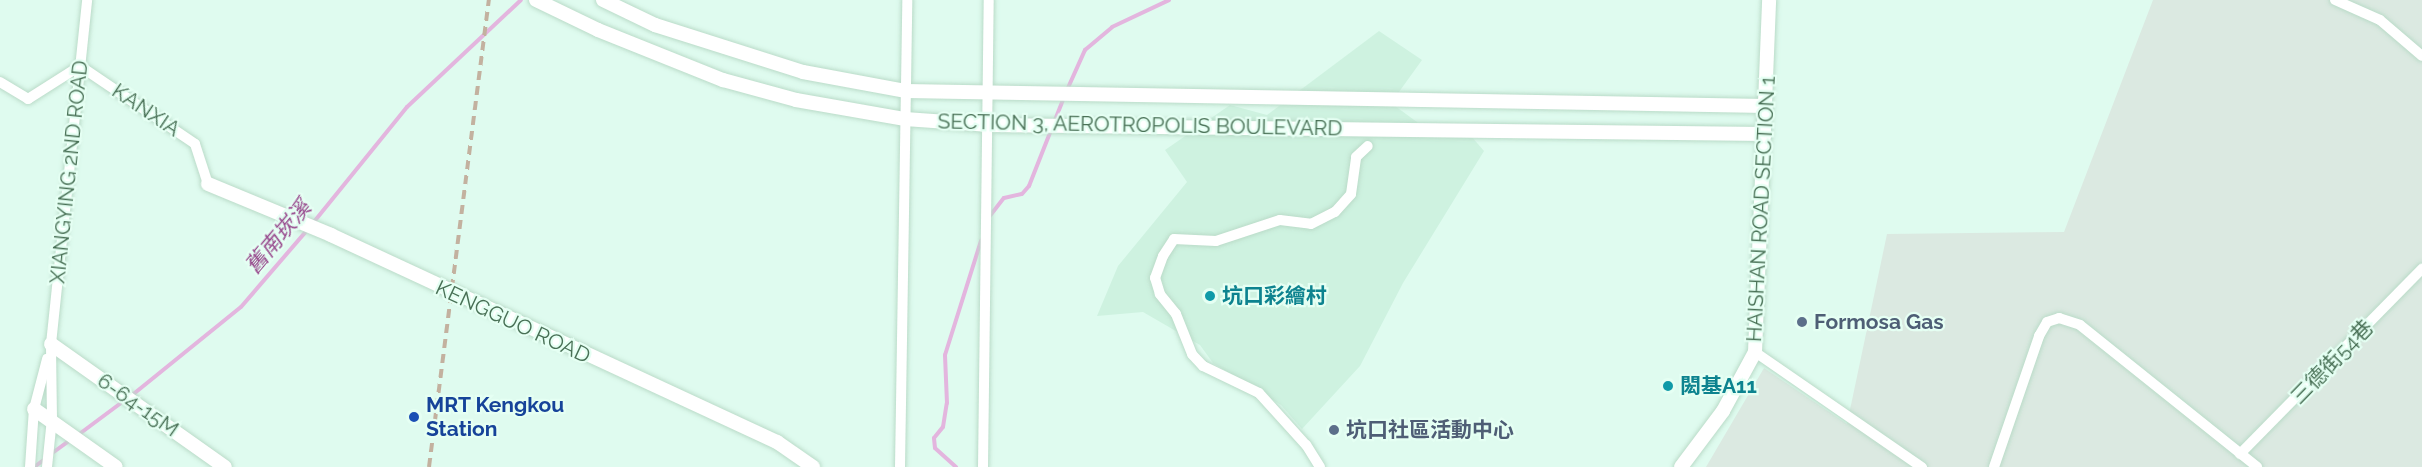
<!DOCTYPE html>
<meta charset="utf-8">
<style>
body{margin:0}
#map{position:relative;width:2422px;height:467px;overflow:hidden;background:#dffbef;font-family:Raleway,"Noto Sans TC",sans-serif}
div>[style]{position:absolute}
.residential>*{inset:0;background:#cef2e0}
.industrial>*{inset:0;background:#dbe9e1}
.stream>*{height:4px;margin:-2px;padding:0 2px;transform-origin:2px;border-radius:2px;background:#e3b5de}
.roads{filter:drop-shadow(0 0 2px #badbc8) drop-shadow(0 0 2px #badbc8)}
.street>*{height:10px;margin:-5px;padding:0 5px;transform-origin:5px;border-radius:5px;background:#fff}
.secondary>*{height:14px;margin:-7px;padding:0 7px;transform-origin:7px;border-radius:7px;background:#fff}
.rail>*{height:4px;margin-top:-2px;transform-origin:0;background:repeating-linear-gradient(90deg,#c3b19f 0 9px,transparent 0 15px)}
.dots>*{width:16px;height:16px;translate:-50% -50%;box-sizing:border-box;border:3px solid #e5fff3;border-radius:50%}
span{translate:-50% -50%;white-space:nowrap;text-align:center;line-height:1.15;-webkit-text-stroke:4.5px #e5fff3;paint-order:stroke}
.street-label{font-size:21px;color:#487055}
.culture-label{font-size:21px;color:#0d838f;font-weight:700}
.left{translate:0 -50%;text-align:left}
.service-label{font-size:21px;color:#4e5e75;font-weight:700}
.transit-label{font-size:21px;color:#164399;font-weight:700}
.water-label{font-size:22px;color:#984b8e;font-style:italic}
</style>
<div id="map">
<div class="residential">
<i style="clip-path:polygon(1379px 31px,1422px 60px,1391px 103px,1421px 125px,1465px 129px,1484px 151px,1403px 283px,1360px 366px,1302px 429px,1281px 405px,1213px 363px,1200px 345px,1143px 312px,1097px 316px,1118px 266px,1187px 182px,1165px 150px,1230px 105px,1267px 115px)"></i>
</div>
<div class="industrial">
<i style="clip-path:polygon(2153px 0,2422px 0,2422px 467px,1706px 467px,1764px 368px,1847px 424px,1887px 234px,2064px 232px)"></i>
</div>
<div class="stream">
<i style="left:1067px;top:90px;width:44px;rotate:-65.8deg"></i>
<i style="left:1085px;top:50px;width:35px;rotate:-40deg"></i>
<i style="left:1112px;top:27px;width:63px;rotate:-25.3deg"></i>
<i style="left:989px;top:217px;width:24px;rotate:-52deg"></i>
<i style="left:1004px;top:198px;width:18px;rotate:-13deg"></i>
<i style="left:1022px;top:194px;width:11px;rotate:-49deg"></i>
<i style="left:1029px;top:186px;width:96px;rotate:-68.5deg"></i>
<i style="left:313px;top:223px;width:149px;rotate:-51deg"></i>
<i style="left:407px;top:107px;width:156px;rotate:-43.2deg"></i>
<i style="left:131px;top:396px;width:141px;rotate:-39deg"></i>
<i style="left:241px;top:307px;width:103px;rotate:-49.3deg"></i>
<i style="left:78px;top:435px;width:59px;rotate:-36.7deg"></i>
<i style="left:51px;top:454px;width:26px;rotate:-36deg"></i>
<i style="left:34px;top:467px;width:14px;rotate:-36deg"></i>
<i style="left:956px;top:467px;width:28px;rotate:-138deg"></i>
<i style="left:935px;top:448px;width:10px;rotate:-96deg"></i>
<i style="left:934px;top:438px;width:14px;rotate:-51deg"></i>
<i style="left:943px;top:427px;width:24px;rotate:-81deg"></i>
<i style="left:947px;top:403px;width:48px;rotate:-92.4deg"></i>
<i style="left:945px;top:355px;width:120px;rotate:-72.5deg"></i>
</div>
<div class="roads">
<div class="street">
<i style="left:2335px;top:0;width:49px;rotate:24deg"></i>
<i style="left:2380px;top:20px;width:55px;rotate:40.6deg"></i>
<i style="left:0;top:82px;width:33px;rotate:31deg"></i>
<i style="left:28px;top:99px;width:62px;rotate:-32.4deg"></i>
<i style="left:80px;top:66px;width:139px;rotate:34.1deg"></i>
<i style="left:195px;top:144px;width:42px;rotate:72deg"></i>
<i style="left:1755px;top:352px;width:203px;rotate:34.6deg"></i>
<i style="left:2240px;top:454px;width:260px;rotate:-45.5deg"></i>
<i style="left:30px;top:467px;width:58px;rotate:-86.1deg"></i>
<i style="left:34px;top:409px;width:52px;rotate:-75.4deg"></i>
<i style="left:47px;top:467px;width:48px;rotate:-84.1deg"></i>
<i style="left:52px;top:419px;width:75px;rotate:-90.8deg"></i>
<i style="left:51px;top:344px;width:346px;rotate:-84deg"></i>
<i style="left:900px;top:467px;width:467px;rotate:-89.1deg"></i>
<i style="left:983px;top:467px;width:467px;rotate:-89.3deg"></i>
<i style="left:1320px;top:467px;width:26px;rotate:-122deg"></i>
<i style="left:1306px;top:445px;width:70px;rotate:-132.1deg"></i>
<i style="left:1259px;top:393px;width:62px;rotate:-154.3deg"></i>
<i style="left:1203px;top:366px;width:16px;rotate:-133deg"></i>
<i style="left:1192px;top:354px;width:43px;rotate:-111.8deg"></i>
<i style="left:1176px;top:314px;width:26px;rotate:-129deg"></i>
<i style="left:1160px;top:294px;width:17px;rotate:-107deg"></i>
<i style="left:1155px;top:278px;width:23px;rotate:-70deg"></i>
<i style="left:1163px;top:256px;width:20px;rotate:-57deg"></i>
<i style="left:1174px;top:239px;width:42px;rotate:2.7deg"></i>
<i style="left:1216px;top:241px;width:67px;rotate:-18.2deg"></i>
<i style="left:1280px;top:220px;width:31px;rotate:7deg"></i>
<i style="left:1311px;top:224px;width:27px;rotate:-27deg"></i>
<i style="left:1335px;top:212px;width:24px;rotate:-48deg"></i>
<i style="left:1351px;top:194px;width:37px;rotate:-82deg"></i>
<i style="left:1356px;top:157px;width:16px;rotate:-43deg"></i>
<i style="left:1994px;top:467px;width:139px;rotate:-71deg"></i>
<i style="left:2039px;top:336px;width:16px;rotate:-60deg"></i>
<i style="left:2047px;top:322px;width:13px;rotate:-18deg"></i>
<i style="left:2059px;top:318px;width:22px;rotate:18deg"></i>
<i style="left:2080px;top:325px;width:227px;rotate:38.7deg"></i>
</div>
<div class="secondary">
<i style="left:536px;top:0;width:69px;rotate:25.8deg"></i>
<i style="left:598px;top:30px;width:135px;rotate:21.8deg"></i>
<i style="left:723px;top:80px;width:76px;rotate:15.3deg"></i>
<i style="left:796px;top:100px;width:111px;rotate:9.9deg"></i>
<i style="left:905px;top:119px;width:85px;rotate:4deg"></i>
<i style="left:990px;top:125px;width:775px;rotate:0.67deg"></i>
<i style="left:603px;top:0;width:58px;rotate:25.7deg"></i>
<i style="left:655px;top:25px;width:155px;rotate:17.6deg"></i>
<i style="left:803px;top:72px;width:105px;rotate:10.5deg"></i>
<i style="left:906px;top:91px;width:860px;rotate:1deg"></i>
<i style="left:208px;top:184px;width:133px;rotate:22.5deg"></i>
<i style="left:331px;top:235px;width:492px;rotate:24.9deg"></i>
<i style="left:777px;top:442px;width:44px;rotate:34.8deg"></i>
<i style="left:51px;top:344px;width:213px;rotate:35.3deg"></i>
<i style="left:34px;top:409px;width:100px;rotate:35.3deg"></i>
<i style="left:1681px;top:467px;width:70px;rotate:-53.1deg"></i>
<i style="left:1723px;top:411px;width:67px;rotate:-61.5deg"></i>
<i style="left:1755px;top:352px;width:352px;rotate:-87.7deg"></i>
</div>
</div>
<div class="rail">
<i style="left:429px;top:467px;width:471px;rotate:-82.7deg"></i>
</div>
<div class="dots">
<i style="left:1210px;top:296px;background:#0f9aa8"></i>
<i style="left:1802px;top:322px;background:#5c6f8a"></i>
<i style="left:1668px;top:386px;background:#0f9aa8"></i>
<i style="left:414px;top:417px;background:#1a4fb4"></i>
<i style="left:1334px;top:430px;background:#5c6f8a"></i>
</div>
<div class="street-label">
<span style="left:146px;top:110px;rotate:34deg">KANXIA</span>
<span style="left:1140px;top:125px;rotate:1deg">SECTION 3, AEROTROPOLIS BOULEVARD</span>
<span style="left:69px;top:172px;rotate:-84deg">XIANGYING 2ND ROAD</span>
<span style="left:1761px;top:209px;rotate:-87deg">HAISHAN ROAD SECTION 1</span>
<span style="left:513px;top:322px;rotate:25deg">KENGGUO ROAD</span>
<span style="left:2332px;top:362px;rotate:-46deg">三德街54巷</span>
<span style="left:138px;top:405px;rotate:35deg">6-64-15M</span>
</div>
<div class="culture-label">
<span class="left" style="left:1222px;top:296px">坑口彩繪村</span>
<span class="left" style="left:1680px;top:386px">閎基A11</span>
</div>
<div class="service-label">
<span class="left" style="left:1814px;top:322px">Formosa Gas</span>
<span class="left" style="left:1346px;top:430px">坑口社區活動中心</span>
</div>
<div class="transit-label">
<span class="left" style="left:426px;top:417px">MRT Kengkou<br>Station</span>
</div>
<div class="water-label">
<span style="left:278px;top:237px;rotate:-50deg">舊南崁溪</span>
</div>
</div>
